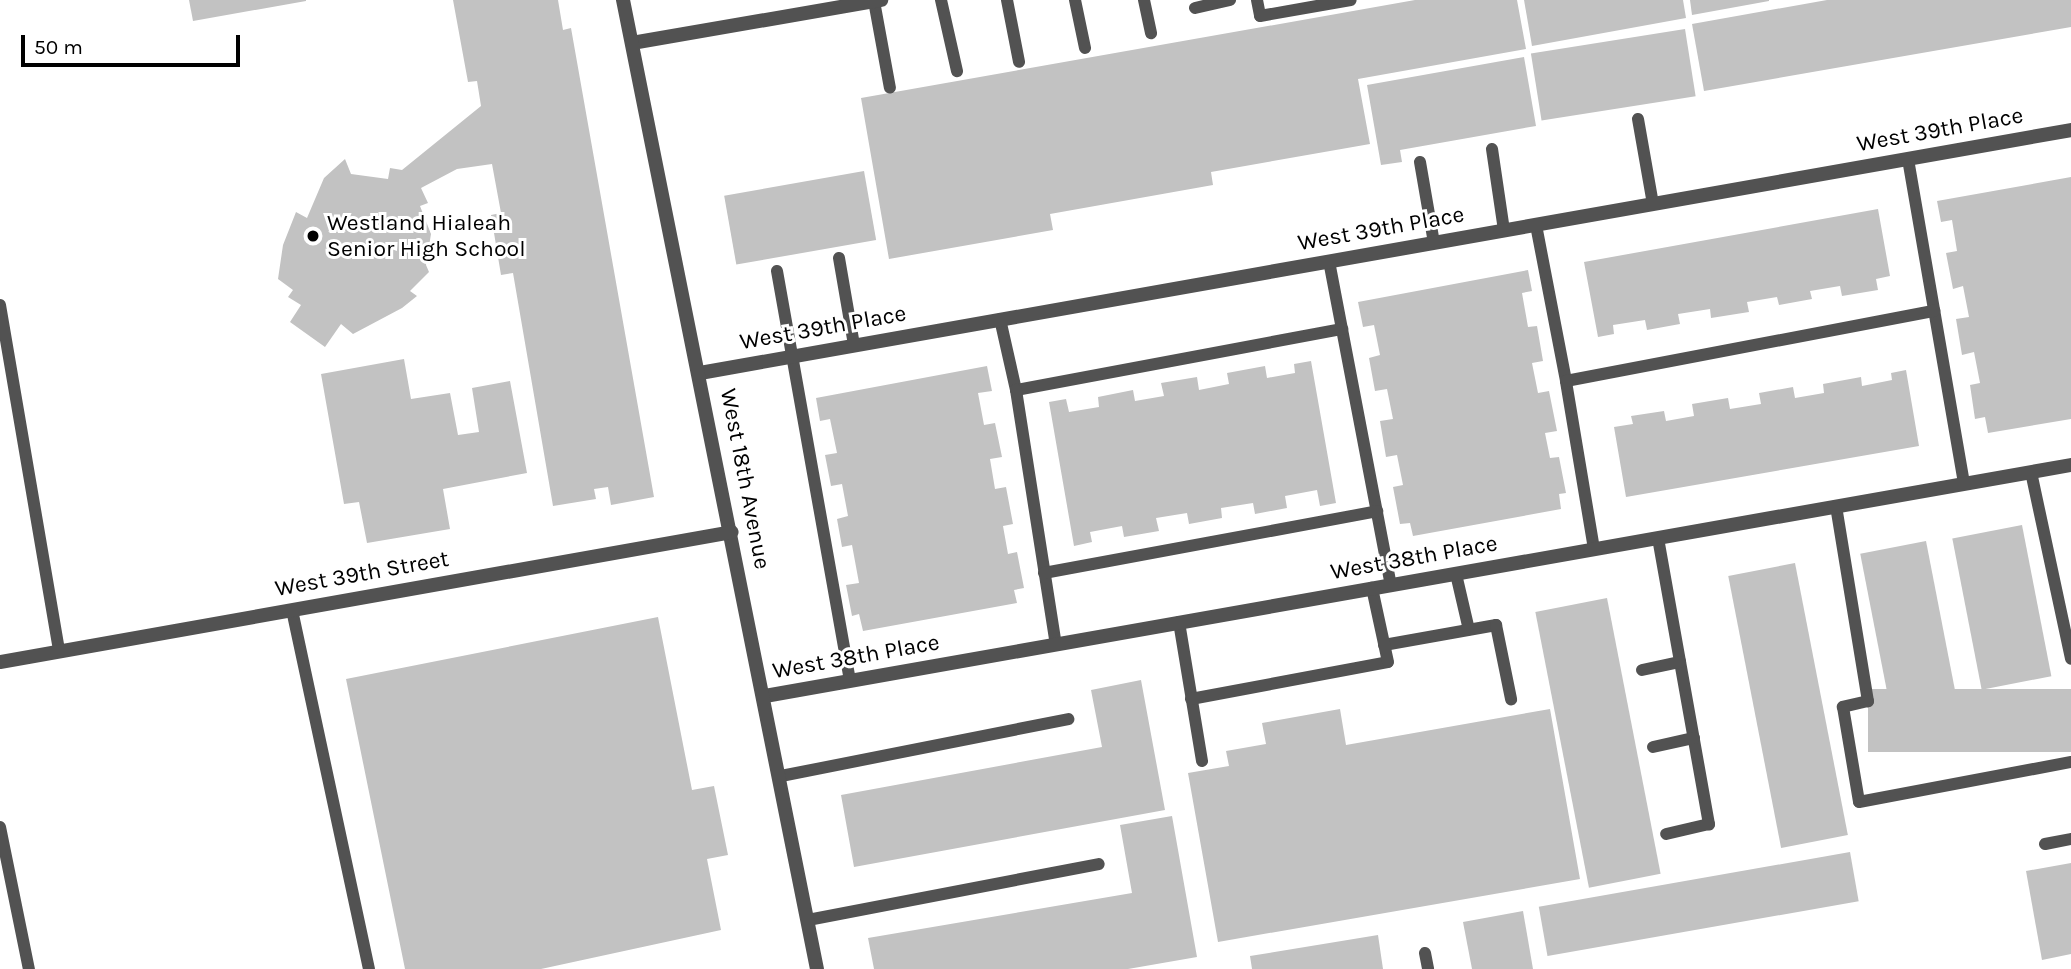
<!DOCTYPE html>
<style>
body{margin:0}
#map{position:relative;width:2071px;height:969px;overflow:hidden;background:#fff;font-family:Karla,sans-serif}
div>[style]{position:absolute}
.building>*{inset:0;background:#c2c2c2;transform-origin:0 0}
.service>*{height:12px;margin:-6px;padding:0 6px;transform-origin:6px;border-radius:6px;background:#525252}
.minor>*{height:14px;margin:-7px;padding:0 7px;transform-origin:7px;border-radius:7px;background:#525252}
.tertiary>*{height:14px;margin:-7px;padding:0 7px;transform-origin:7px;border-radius:7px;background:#525252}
.dots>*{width:19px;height:19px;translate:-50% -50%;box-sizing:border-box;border:4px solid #fff;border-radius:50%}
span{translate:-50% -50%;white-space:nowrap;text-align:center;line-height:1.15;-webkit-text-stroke:6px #fff;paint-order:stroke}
.street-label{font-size:23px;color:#000}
.poi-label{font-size:23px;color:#000}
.left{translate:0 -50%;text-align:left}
.scale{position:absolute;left:21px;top:35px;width:219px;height:32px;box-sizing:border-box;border:4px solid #000;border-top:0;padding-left:9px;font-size:21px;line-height:24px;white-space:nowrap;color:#000;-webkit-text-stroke:5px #fff;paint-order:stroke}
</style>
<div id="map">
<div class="building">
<i style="clip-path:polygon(189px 0,306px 0,306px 1px,193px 21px)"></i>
<i style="clip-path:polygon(453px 0,558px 0,563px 30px,571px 28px,654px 497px,611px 505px,608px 487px,594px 489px,596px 499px,553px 506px,513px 273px,501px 275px,491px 215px,501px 213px,492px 164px,457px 169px,421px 188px,428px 203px,420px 206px,431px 234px,426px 265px,429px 272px,410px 291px,417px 296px,402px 308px,353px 334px,341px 324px,325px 347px,290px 322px,301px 305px,288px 297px,293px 290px,278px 279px,283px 245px,296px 212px,307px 218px,324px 178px,345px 159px,351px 174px,388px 179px,390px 168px,402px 170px,481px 106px,477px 81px,468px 82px)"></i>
<i style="clip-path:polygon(1415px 0,1517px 0,1526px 49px,1358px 79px,1370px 144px,1211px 172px,1213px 185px,1050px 214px,1053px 230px,889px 259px,861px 98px)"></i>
<i style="clip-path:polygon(1524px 0,1683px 0,1686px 18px,1532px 46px)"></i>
<i style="clip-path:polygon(1690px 0,1769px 0,1769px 1px,1692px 15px)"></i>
<i style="clip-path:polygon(1827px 0,2071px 0,2071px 27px,1704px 91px,1692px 24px)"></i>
<i style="left:1685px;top:29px;width:68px;height:156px;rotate:81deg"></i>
<i style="clip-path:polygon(1524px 57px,1536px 126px,1400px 150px,1402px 162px,1381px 165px,1367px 85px)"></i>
<i style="left:864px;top:171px;width:70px;height:142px;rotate:80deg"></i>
<i style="clip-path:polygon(2071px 177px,2071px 419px,1988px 433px,1985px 417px,1975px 419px,1970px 385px,1980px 383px,1974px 352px,1962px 355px,1956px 319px,1969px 317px,1963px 286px,1953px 289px,1946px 253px,1957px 251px,1952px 220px,1941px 222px,1937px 201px)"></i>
<i style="clip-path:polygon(1878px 209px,1890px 276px,1876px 279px,1878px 290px,1842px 296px,1840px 286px,1810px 291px,1812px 299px,1779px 305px,1777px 297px,1747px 302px,1749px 312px,1711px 318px,1710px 309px,1678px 314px,1680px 324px,1647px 330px,1645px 320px,1613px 325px,1614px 334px,1598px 337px,1584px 262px)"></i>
<i style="clip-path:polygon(1528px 270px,1532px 291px,1522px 293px,1528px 327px,1537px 326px,1543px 361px,1532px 363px,1538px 393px,1549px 391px,1557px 431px,1545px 433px,1550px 458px,1559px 457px,1566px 493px,1559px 494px,1561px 509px,1413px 536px,1410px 523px,1400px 524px,1393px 487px,1403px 485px,1397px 455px,1386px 457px,1380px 421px,1393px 419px,1387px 389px,1375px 391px,1369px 358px,1380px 355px,1374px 325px,1363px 327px,1358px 302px)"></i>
<i style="clip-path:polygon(404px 359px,411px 399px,450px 393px,458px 435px,479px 432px,472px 388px,510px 381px,527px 473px,443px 489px,450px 529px,367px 543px,359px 502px,344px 504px,321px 374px)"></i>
<i style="clip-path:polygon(1311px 361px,1336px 503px,1320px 506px,1317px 490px,1285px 496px,1287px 508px,1255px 514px,1253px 503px,1221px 508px,1222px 518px,1189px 524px,1187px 513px,1156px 518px,1159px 531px,1124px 537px,1122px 526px,1090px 532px,1092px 542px,1074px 546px,1049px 402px,1066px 399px,1069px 412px,1099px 407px,1098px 397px,1133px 390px,1135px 401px,1164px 396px,1161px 383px,1197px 377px,1199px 390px,1229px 384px,1227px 373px,1265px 366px,1267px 378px,1295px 373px,1294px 364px)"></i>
<i style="clip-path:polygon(987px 366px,992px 391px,978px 393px,984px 425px,995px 423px,1002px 457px,990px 459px,995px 489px,1006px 487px,1013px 524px,1003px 526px,1008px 554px,1017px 552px,1024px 588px,1014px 590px,1017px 603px,863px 631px,859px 614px,852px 616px,846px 585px,859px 583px,852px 545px,842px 547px,837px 519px,848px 516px,842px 484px,831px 486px,825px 455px,837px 453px,830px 419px,820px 421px,816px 398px)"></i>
<i style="clip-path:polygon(1906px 370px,1919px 446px,1626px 497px,1614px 427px,1633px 424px,1631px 416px,1664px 411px,1666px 421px,1694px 416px,1692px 404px,1728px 398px,1730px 409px,1761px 404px,1759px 393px,1793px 387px,1795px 398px,1824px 393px,1823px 384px,1861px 377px,1862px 386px,1892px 380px,1891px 373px)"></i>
<i style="left:2022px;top:525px;width:154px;height:71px;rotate:79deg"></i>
<i style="left:1926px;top:541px;width:151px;height:67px;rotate:79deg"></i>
<i style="left:1795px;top:563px;width:277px;height:68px;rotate:79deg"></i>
<i style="left:1607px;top:598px;width:281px;height:73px;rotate:79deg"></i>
<i style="clip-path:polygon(658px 617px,692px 790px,714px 786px,728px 855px,707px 859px,721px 930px,541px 969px,405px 969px,346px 679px)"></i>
<i style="clip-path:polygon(1141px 680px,1165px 810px,854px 867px,841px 795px,1102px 747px,1091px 690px)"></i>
<i style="left:2071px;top:689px;width:63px;height:203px;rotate:90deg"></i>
<i style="clip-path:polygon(1340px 709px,1346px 745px,1550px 709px,1580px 879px,1218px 942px,1188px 773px,1229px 766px,1226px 751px,1266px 744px,1262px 723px)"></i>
<i style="clip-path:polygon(1172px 816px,1197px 957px,1128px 969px,874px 969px,868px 938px,1132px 893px,1120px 825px)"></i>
<i style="left:1850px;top:852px;width:50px;height:316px;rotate:80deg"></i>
<i style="clip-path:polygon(2071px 863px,2071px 954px,2042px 960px,2026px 871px)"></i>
<i style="clip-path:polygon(1523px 911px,1533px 969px,1472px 969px,1463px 922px)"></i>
<i style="clip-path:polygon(1378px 935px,1383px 969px,1252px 969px,1250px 956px)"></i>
</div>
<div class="service">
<i style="left:941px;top:0;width:73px;rotate:77.3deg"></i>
<i style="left:1007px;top:0;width:63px;rotate:79deg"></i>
<i style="left:1075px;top:0;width:49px;rotate:78.2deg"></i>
<i style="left:1144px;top:0;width:34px;rotate:78deg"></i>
<i style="left:1257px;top:0;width:16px;rotate:79deg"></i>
<i style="left:1260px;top:16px;width:92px;rotate:-10deg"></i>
<i style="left:874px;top:1px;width:88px;rotate:79.6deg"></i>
<i style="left:1195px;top:8px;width:36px;rotate:-13deg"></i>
<i style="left:1638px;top:119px;width:86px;rotate:80deg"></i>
<i style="left:1492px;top:149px;width:82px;rotate:81.6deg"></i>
<i style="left:1908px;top:159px;width:329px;rotate:80.2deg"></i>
<i style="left:1420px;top:162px;width:82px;rotate:80.2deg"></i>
<i style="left:1536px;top:225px;width:159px;rotate:79.1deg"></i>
<i style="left:839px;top:258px;width:88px;rotate:80.2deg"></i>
<i style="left:1329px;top:261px;width:330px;rotate:79.2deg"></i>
<i style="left:777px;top:271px;width:416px;rotate:79.9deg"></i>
<i style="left:0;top:305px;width:351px;rotate:80.3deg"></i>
<i style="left:1000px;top:319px;width:73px;rotate:77.3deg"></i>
<i style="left:1016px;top:390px;width:332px;rotate:-10.6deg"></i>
<i style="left:1016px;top:390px;width:258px;rotate:81.1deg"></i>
<i style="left:2031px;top:472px;width:191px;rotate:77.9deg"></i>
<i style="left:1836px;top:506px;width:198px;rotate:80.7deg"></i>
<i style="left:1868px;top:701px;width:26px;rotate:167deg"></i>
<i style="left:1843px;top:707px;width:96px;rotate:80.4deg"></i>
<i style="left:1859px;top:802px;width:216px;rotate:-10.7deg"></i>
<i style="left:1658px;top:538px;width:291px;rotate:79.9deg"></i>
<i style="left:1709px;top:824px;width:44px;rotate:166.9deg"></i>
<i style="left:1594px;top:549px;width:170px;rotate:-99.5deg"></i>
<i style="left:1566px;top:381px;width:375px;rotate:-10.8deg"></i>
<i style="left:1044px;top:573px;width:339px;rotate:-10.5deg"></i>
<i style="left:1456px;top:574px;width:57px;rotate:76.9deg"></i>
<i style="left:292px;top:610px;width:367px;rotate:77.9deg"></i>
<i style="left:1179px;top:622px;width:141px;rotate:80.6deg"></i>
<i style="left:1384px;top:645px;width:114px;rotate:-10.1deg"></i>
<i style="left:1496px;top:625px;width:76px;rotate:78.5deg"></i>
<i style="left:1642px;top:670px;width:39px;rotate:-12deg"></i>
<i style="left:1191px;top:699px;width:200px;rotate:-10.6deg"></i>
<i style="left:1388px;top:662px;width:76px;rotate:-102.2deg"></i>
<i style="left:1653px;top:747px;width:42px;rotate:-12.4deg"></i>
<i style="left:781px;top:776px;width:293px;rotate:-11.2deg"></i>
<i style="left:0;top:827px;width:145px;rotate:78.5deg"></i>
<i style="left:2045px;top:844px;width:26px;rotate:-11deg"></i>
<i style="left:808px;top:920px;width:296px;rotate:-10.9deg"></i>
<i style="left:1425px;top:953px;width:16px;rotate:79deg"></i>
</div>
<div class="minor">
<i style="left:632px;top:43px;width:253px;rotate:-9.8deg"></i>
<i style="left:700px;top:373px;width:1392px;rotate:-10.05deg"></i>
<i style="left:765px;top:696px;width:1326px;rotate:-10.03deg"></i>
</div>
<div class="tertiary">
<i style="left:623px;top:0;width:988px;rotate:78.68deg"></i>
<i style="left:0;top:662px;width:743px;rotate:-10.07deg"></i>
</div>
<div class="dots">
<i style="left:313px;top:236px;background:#000"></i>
</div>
<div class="street-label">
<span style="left:1940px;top:130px;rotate:-10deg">West 39th Place</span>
<span style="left:1381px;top:229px;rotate:-10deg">West 39th Place</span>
<span style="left:823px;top:328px;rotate:-10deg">West 39th Place</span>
<span style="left:745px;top:479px;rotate:79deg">West 18th Avenue</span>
<span style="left:1414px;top:558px;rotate:-10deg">West 38th Place</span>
<span style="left:362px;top:574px;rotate:-10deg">West 39th Street</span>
<span style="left:856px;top:657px;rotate:-10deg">West 38th Place</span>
</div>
<div class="poi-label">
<span class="left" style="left:327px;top:236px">Westland Hialeah<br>Senior High School</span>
</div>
<div class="scale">50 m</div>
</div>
